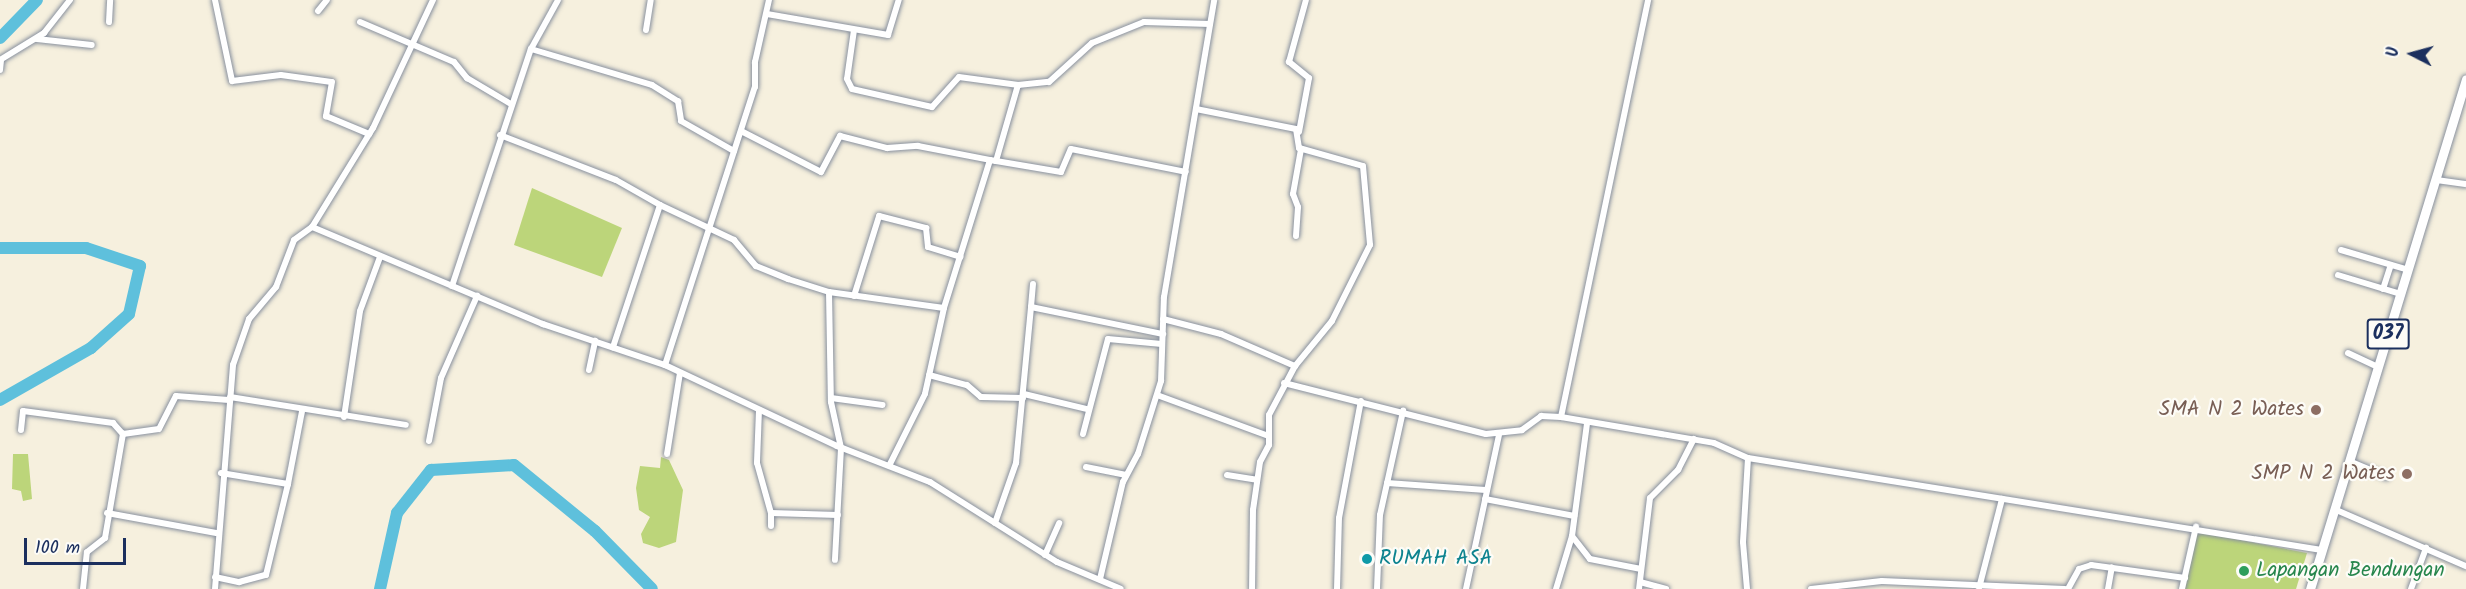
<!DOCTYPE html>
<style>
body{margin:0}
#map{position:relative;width:2466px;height:589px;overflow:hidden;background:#f6f0de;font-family:Kalam,sans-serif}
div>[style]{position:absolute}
.green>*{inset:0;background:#bcd57a}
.river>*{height:12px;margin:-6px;padding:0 6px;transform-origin:6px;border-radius:6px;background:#5ec0dc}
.roads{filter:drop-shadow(0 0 2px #88909e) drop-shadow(0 0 2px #88909e)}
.minor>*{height:6px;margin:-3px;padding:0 3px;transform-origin:3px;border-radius:3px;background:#fff}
.primary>*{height:9px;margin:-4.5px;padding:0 4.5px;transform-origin:4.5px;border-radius:4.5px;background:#fff}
.dots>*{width:16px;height:16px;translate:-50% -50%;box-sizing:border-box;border:3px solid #fdfcf7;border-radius:50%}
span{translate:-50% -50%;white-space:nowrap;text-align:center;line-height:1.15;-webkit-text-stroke:4.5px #fdfcf7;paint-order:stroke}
.shield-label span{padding:2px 4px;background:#fdfcf7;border:2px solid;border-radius:4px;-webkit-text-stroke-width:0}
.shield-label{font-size:20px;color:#1b2f5e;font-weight:700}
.education-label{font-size:21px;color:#785e54}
.right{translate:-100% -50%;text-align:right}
.culture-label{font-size:21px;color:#0d838f}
.left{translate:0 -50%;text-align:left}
.leisure-label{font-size:21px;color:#27864d}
.north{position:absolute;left:2382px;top:24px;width:60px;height:60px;-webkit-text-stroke:4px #fdfcf7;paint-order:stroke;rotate:276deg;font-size:16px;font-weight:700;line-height:24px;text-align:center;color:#1b2f5e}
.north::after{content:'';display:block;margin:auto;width:21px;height:27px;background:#1b2f5e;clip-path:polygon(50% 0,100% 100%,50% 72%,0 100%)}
.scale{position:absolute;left:24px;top:538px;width:102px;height:27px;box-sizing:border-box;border:3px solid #1b2f5e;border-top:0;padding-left:8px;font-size:18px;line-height:21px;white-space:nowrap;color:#1b2f5e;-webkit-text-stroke:4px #fdfcf7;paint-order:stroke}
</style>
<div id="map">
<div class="green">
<i style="clip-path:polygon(532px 188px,622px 228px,602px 277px,514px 245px)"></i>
<i style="clip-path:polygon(13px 454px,28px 454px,32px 499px,23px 501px,21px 491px,12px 489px)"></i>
<i style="clip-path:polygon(661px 457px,669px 460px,683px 490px,676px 542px,659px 548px,643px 543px,641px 534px,650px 517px,639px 510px,636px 488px,640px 466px,660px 468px)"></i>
<i style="clip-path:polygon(2194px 531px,2307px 553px,2296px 589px,2182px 589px)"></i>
</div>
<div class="river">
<i style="left:0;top:38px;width:53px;rotate:-45.8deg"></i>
<i style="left:0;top:248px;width:86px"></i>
<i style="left:86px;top:248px;width:57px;rotate:18.4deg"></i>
<i style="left:140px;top:266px;width:49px;rotate:102.9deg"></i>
<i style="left:129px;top:314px;width:51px;rotate:138.2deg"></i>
<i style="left:91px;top:348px;width:105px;rotate:150.3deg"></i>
<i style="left:380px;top:589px;width:78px;rotate:-77.4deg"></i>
<i style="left:397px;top:513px;width:55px;rotate:-51.7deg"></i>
<i style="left:431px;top:470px;width:83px;rotate:-3.4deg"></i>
<i style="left:514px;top:465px;width:104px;rotate:39.2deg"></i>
<i style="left:595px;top:531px;width:81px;rotate:45.5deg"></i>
</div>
<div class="roads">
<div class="minor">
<i style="left:215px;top:0;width:83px;rotate:78.1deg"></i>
<i style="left:232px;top:81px;width:49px;rotate:-7deg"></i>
<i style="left:281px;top:75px;width:51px;rotate:7.8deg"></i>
<i style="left:332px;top:82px;width:35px;rotate:100deg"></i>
<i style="left:326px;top:116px;width:47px;rotate:22.7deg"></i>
<i style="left:433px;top:0;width:141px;rotate:115.1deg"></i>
<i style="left:373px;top:128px;width:116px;rotate:121.6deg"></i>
<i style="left:312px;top:227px;width:251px;rotate:22.8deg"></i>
<i style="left:543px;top:324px;width:129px;rotate:18.6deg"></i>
<i style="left:665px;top:365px;width:190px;rotate:25.2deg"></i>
<i style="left:837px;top:446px;width:100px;rotate:21.2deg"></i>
<i style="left:930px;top:482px;width:150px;rotate:32.2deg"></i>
<i style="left:1057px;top:562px;width:69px;rotate:22.9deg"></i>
<i style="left:318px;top:11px;width:14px;rotate:-51deg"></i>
<i style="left:767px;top:14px;width:123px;rotate:9.8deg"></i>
<i style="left:888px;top:35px;width:37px;rotate:-73deg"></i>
<i style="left:109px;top:22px;width:22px;rotate:-87deg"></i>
<i style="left:360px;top:22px;width:102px;rotate:23.1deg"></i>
<i style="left:454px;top:62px;width:21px;rotate:51deg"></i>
<i style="left:467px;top:78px;width:51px;rotate:30.6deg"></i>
<i style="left:646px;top:30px;width:30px;rotate:-81deg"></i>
<i style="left:854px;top:30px;width:49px;rotate:98.1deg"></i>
<i style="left:847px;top:79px;width:11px;rotate:63deg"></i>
<i style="left:852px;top:89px;width:82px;rotate:12.7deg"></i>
<i style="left:932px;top:107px;width:40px;rotate:-48deg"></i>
<i style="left:959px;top:77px;width:60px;rotate:7.7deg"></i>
<i style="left:37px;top:39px;width:55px;rotate:6.2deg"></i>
<i style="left:531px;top:49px;width:126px;rotate:16.6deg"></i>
<i style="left:652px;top:85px;width:31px;rotate:32deg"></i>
<i style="left:678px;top:101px;width:20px;rotate:81deg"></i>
<i style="left:681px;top:121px;width:61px;rotate:29.5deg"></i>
<i style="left:0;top:60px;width:52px;rotate:-31.5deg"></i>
<i style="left:44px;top:33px;width:42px;rotate:-51.8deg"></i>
<i style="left:0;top:70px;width:10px;rotate:-84deg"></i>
<i style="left:1196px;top:109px;width:102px;rotate:11.3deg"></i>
<i style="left:1296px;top:129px;width:19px;rotate:81deg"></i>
<i style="left:1299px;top:148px;width:66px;rotate:15.7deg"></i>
<i style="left:1363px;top:166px;width:79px;rotate:84.9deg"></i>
<i style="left:1370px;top:245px;width:85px;rotate:116.6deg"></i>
<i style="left:1332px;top:321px;width:58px;rotate:129.4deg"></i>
<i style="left:741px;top:131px;width:90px;rotate:27.1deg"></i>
<i style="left:821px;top:172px;width:41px;rotate:-62.2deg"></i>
<i style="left:840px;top:136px;width:49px;rotate:14.3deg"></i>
<i style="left:887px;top:148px;width:31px;rotate:-4deg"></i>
<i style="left:918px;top:146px;width:73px;rotate:11deg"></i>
<i style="left:990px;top:160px;width:155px;rotate:107.3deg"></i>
<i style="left:944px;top:308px;width:88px;rotate:102.5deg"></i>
<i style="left:925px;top:394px;width:80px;rotate:116.6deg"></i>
<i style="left:1299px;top:132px;width:55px;rotate:-79.5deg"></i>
<i style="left:1309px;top:78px;width:26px;rotate:-141deg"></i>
<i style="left:1289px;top:62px;width:64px;rotate:-74.7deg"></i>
<i style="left:500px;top:135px;width:124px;rotate:21.2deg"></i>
<i style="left:616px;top:180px;width:51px;rotate:29.6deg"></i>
<i style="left:660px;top:205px;width:150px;rotate:108.3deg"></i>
<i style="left:990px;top:160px;width:6px;rotate:9deg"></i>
<i style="left:996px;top:161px;width:79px;rotate:-73.9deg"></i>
<i style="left:1018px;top:85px;width:31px;rotate:-6deg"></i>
<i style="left:1049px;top:82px;width:58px;rotate:-42.2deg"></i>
<i style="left:1092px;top:43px;width:56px;rotate:-22deg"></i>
<i style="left:1144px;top:22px;width:66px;rotate:1.7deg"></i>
<i style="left:996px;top:161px;width:66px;rotate:9.6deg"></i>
<i style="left:1061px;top:172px;width:25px;rotate:-67deg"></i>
<i style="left:1071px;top:149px;width:117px;rotate:11.3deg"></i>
<i style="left:2436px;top:180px;width:30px;rotate:8deg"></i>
<i style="left:660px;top:205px;width:82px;rotate:25.3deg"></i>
<i style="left:734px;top:240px;width:34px;rotate:50deg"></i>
<i style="left:756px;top:266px;width:35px;rotate:22deg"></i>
<i style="left:788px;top:279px;width:43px;rotate:17.6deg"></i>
<i style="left:829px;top:292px;width:116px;rotate:7.9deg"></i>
<i style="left:1296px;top:236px;width:29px;rotate:-86deg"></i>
<i style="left:1298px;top:207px;width:14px;rotate:-111deg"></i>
<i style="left:1293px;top:194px;width:46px;rotate:-79.9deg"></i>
<i style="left:2341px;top:250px;width:71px;rotate:16.4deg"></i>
<i style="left:2338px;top:275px;width:66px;rotate:16.8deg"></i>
<i style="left:1033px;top:284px;width:23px;rotate:95deg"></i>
<i style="left:1031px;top:307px;width:135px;rotate:11.6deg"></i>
<i style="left:452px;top:286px;width:250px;rotate:-71.6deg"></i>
<i style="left:531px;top:49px;width:56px;rotate:-61.1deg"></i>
<i style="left:2383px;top:289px;width:25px;rotate:-72deg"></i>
<i style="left:829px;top:292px;width:110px;rotate:89deg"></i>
<i style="left:831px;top:402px;width:47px;rotate:77.7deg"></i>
<i style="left:841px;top:448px;width:112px;rotate:93.1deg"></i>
<i style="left:854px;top:296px;width:84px;rotate:-72.6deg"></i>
<i style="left:879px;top:216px;width:49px;rotate:14.3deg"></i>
<i style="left:926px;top:228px;width:19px;rotate:84deg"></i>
<i style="left:928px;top:247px;width:34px;rotate:17deg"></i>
<i style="left:1163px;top:319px;width:60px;rotate:14.5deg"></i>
<i style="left:1221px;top:334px;width:81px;rotate:23.4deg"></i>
<i style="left:1295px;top:366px;width:55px;rotate:118deg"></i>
<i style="left:1269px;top:415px;width:30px;rotate:90deg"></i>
<i style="left:1269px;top:445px;width:19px;rotate:118deg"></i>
<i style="left:1260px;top:462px;width:49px;rotate:98.3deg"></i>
<i style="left:1253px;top:510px;width:79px;rotate:90.7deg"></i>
<i style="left:2348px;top:353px;width:33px;rotate:25deg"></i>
<i style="left:665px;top:365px;width:292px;rotate:-72.1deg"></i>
<i style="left:755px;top:87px;width:25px;rotate:-90deg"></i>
<i style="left:755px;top:62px;width:64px;rotate:-77.3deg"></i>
<i style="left:589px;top:370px;width:30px;rotate:-78deg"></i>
<i style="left:929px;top:375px;width:39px;rotate:15deg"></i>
<i style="left:967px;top:385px;width:18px;rotate:41deg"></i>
<i style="left:981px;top:397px;width:42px;rotate:1.4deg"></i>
<i style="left:1284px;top:383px;width:208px;rotate:14.2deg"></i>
<i style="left:1486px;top:434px;width:36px;rotate:-6deg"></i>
<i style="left:1522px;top:430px;width:24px;rotate:-36deg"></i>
<i style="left:1541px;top:416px;width:20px;rotate:3deg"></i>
<i style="left:1561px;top:417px;width:155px;rotate:9.6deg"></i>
<i style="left:1714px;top:443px;width:37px;rotate:24deg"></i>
<i style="left:1748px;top:458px;width:581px;rotate:9.11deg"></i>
<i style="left:1024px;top:394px;width:65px;rotate:13.4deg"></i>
<i style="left:1157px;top:395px;width:116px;rotate:20.2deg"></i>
<i style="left:230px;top:397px;width:178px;rotate:9deg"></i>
<i style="left:831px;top:398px;width:52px;rotate:7.7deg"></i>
<i style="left:759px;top:410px;width:53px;rotate:92.2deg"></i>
<i style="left:757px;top:463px;width:52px;rotate:74.4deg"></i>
<i style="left:771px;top:513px;width:67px;rotate:1.7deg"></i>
<i style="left:344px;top:417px;width:107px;rotate:-81.4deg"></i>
<i style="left:360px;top:311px;width:58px;rotate:-69.7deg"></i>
<i style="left:1561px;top:417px;width:426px;rotate:-78.2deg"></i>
<i style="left:21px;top:430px;width:19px;rotate:-84deg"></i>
<i style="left:23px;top:411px;width:91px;rotate:7.6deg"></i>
<i style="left:113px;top:423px;width:15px;rotate:48deg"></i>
<i style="left:1083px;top:434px;width:98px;rotate:-75.3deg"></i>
<i style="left:1108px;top:339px;width:54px;rotate:5.3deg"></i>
<i style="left:429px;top:441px;width:64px;rotate:-79.2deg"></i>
<i style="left:441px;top:378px;width:90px;rotate:-66.3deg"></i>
<i style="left:667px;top:454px;width:82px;rotate:-80.9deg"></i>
<i style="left:2349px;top:461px;width:41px;rotate:22.8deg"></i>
<i style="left:1086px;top:467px;width:41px;rotate:11.3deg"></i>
<i style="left:1227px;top:475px;width:30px;rotate:9deg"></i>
<i style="left:1387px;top:483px;width:99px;rotate:4deg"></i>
<i style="left:288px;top:484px;width:74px;rotate:-79.1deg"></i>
<i style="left:1485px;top:499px;width:91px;rotate:10.8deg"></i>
<i style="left:2334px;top:509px;width:144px;rotate:23.4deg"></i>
<i style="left:107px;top:513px;width:111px;rotate:10.4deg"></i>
<i style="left:995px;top:523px;width:64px;rotate:-70.7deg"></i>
<i style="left:1016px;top:463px;width:157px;rotate:-84.5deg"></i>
<i style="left:771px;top:526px;width:13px;rotate:-90deg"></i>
<i style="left:1572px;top:536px;width:29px;rotate:52deg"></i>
<i style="left:1590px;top:559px;width:52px;rotate:11.1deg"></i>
<i style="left:1045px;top:555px;width:35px;rotate:-66deg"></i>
<i style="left:215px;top:577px;width:25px;rotate:12deg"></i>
<i style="left:239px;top:582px;width:28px;rotate:-15deg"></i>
<i style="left:266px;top:575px;width:94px;rotate:-76.4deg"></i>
<i style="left:288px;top:484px;width:68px;rotate:-170.7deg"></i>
<i style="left:1100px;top:579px;width:100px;rotate:-76.7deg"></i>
<i style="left:1123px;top:482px;width:32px;rotate:-62deg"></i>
<i style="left:1138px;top:454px;width:77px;rotate:-72.5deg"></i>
<i style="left:1161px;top:381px;width:84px;rotate:-88deg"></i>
<i style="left:1164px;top:297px;width:301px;rotate:-80.4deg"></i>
<i style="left:1640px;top:582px;width:27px;rotate:15deg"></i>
<i style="left:1979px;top:588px;width:92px;rotate:-75.5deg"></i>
<i style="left:83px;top:589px;width:37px;rotate:-84deg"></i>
<i style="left:87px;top:552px;width:23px;rotate:-38deg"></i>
<i style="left:105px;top:538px;width:106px;rotate:-80.2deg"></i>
<i style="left:123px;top:434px;width:36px;rotate:-8deg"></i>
<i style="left:159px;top:429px;width:37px;rotate:-63deg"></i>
<i style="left:176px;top:396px;width:53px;rotate:4.3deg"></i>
<i style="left:215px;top:589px;width:225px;rotate:-85.4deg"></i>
<i style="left:233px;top:365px;width:49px;rotate:-70.8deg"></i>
<i style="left:249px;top:319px;width:42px;rotate:-49.8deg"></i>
<i style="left:276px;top:287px;width:50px;rotate:-69deg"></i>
<i style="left:294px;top:240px;width:22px;rotate:-36deg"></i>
<i style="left:1337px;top:589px;width:71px;rotate:-88.4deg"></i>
<i style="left:1339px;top:518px;width:119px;rotate:-79.4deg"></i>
<i style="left:1377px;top:589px;width:74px;rotate:-87.7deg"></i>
<i style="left:1380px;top:515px;width:107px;rotate:-77.5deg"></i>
<i style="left:1466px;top:589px;width:157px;rotate:-77.9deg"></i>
<i style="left:1556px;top:589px;width:55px;rotate:-73.2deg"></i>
<i style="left:1572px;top:536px;width:114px;rotate:-82.4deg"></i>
<i style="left:1639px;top:589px;width:92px;rotate:-83.1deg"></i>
<i style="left:1650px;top:498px;width:40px;rotate:-45deg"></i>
<i style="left:1678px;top:470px;width:35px;rotate:-63deg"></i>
<i style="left:1747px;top:589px;width:47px;rotate:-94.9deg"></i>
<i style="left:1743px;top:542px;width:84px;rotate:-86.6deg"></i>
<i style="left:1811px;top:589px;width:71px;rotate:-6.4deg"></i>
<i style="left:1882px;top:581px;width:183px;rotate:2.5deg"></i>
<i style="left:2068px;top:589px;width:23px;rotate:-61deg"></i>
<i style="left:2079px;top:569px;width:13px;rotate:-18deg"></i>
<i style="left:2091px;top:565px;width:95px;rotate:7.9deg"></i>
<i style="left:2108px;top:589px;width:22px;rotate:-80deg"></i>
<i style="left:2182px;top:589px;width:64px;rotate:-77.3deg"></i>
<i style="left:2411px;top:589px;width:44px;rotate:-69.9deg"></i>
</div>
<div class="primary">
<i style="left:2310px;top:589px;width:533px;rotate:-72.99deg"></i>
</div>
</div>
<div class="dots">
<i style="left:2316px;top:410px;background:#8d6e63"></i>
<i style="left:2407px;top:474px;background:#8d6e63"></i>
<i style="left:1367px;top:559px;background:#0f9aa8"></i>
<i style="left:2244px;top:571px;background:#2e9e5b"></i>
</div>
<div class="shield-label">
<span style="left:2388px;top:334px">037</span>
</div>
<div class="education-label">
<span class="right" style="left:2304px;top:410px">SMA N 2 Wates</span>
<span class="right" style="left:2395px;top:474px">SMP N 2 Wates</span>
</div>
<div class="culture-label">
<span class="left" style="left:1379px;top:559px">RUMAH ASA</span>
</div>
<div class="leisure-label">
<span class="left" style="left:2256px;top:571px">Lapangan Bendungan</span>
</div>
<div class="north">U</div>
<div class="scale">100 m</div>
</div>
